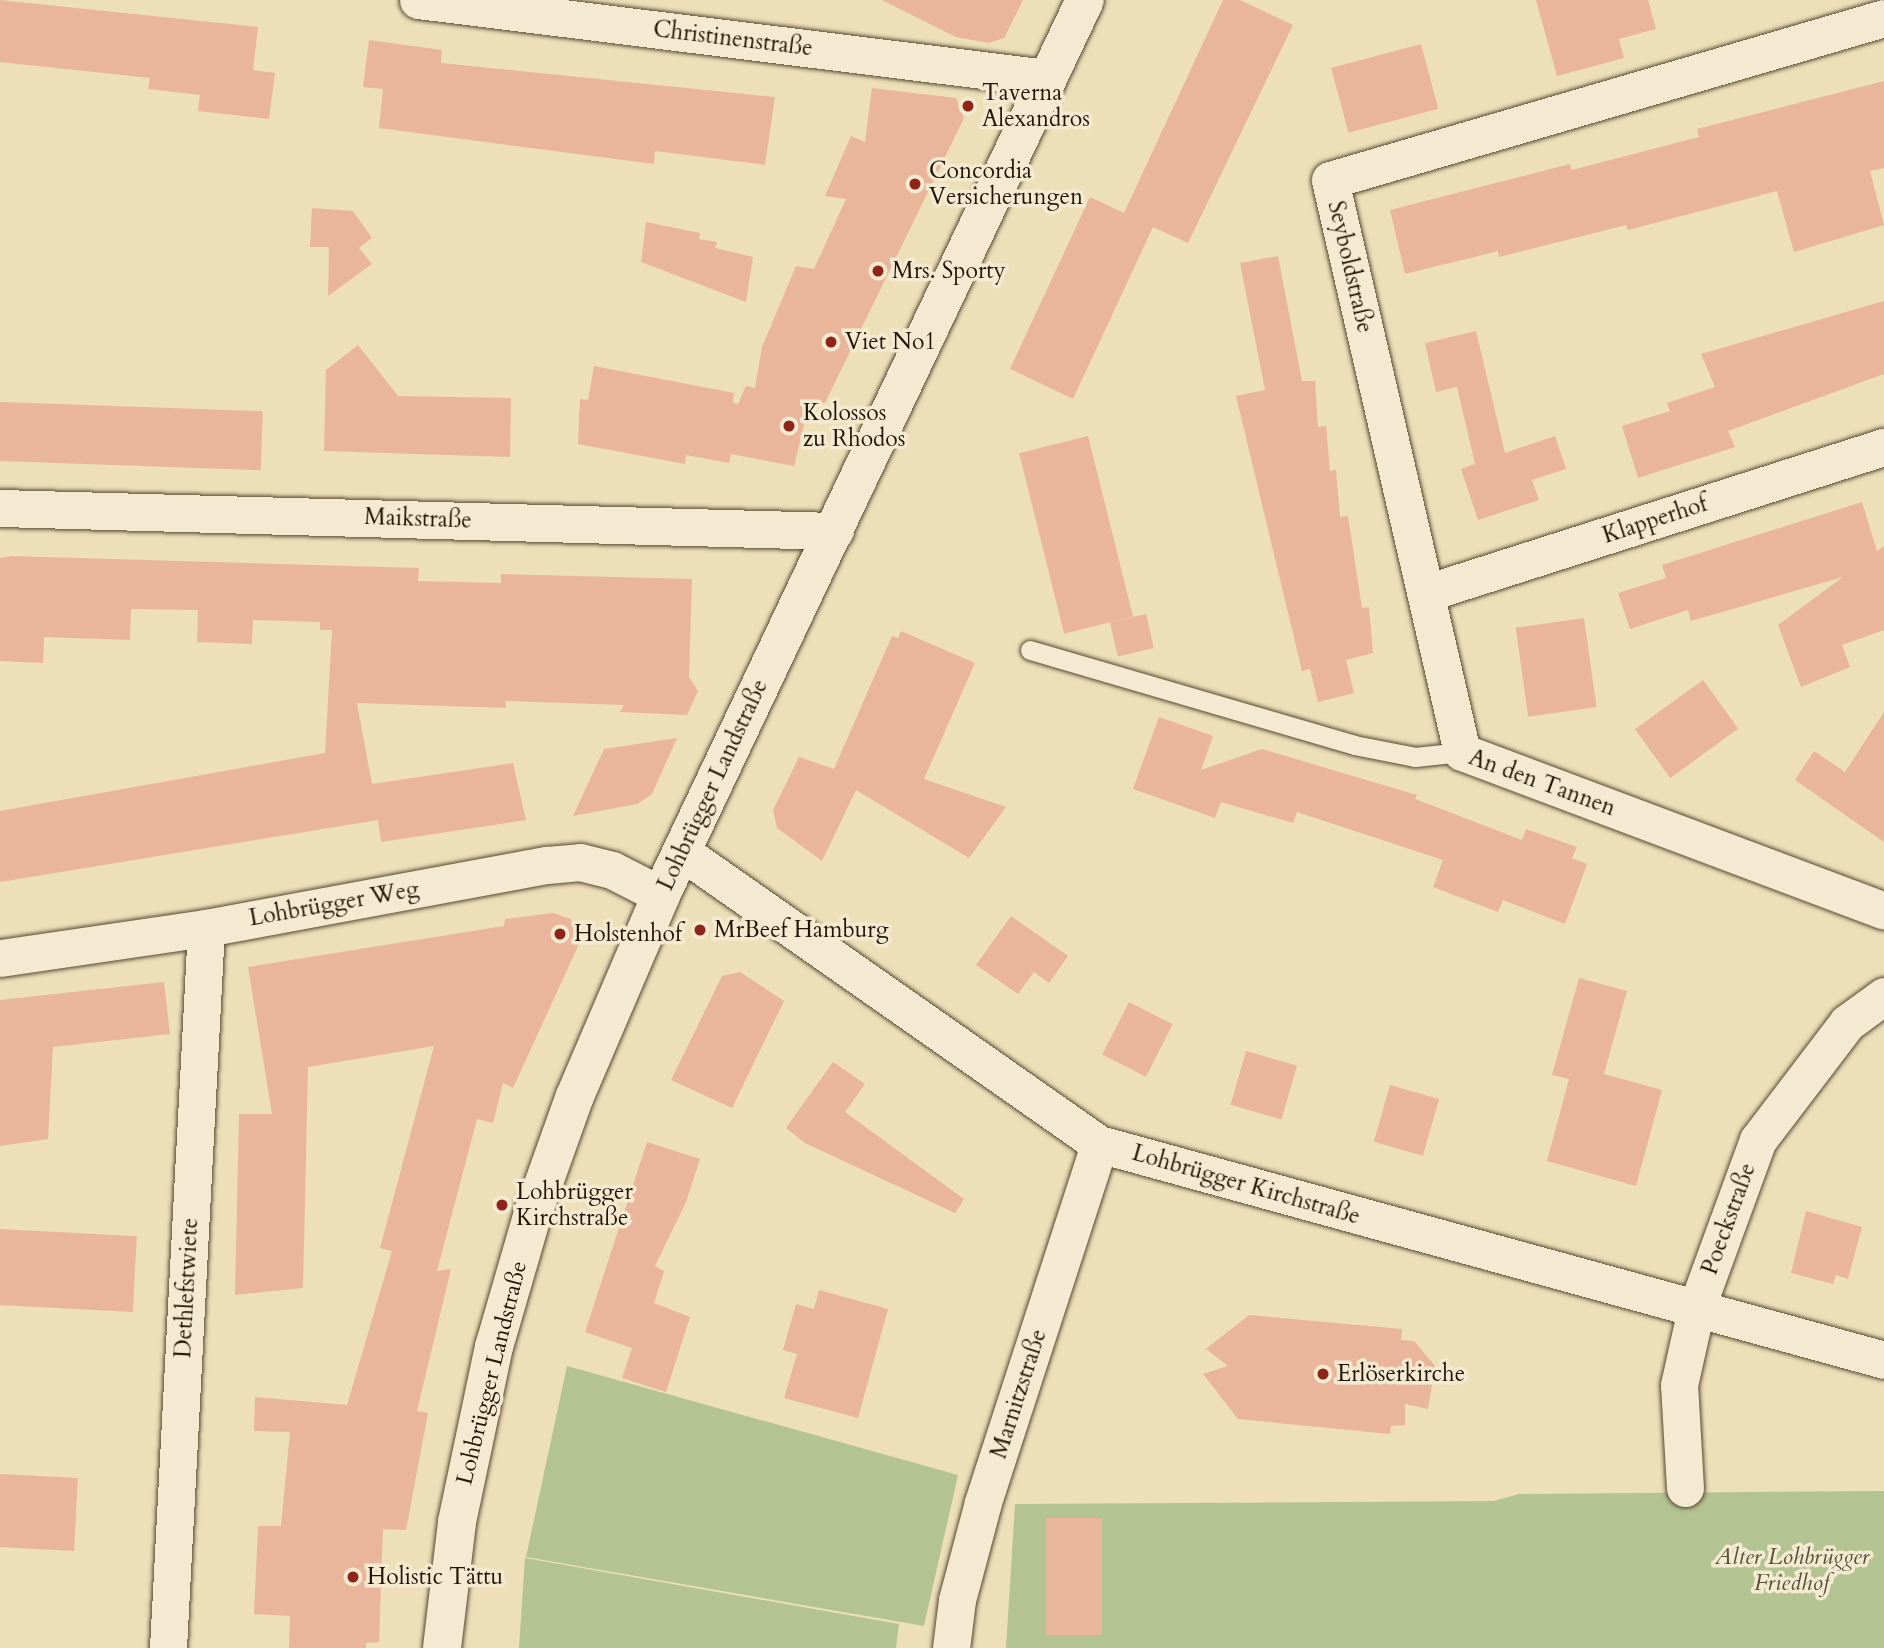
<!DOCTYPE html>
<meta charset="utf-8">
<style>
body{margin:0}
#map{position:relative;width:1884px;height:1648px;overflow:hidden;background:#eddfb8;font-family:Cardo,serif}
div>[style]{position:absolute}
.green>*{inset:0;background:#b4c392}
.building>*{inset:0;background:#e9b69b;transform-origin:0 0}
.roads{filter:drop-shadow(0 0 2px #554832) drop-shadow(0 0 2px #554832)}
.service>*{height:19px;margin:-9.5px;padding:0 9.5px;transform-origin:9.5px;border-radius:9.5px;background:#f3ead1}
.minor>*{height:37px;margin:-18.5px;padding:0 18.5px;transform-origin:18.5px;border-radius:18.5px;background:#f3ead1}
.tertiary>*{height:38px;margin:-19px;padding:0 19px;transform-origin:19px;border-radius:19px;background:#f3ead1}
.dots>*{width:19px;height:19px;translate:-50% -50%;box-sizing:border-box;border:4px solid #f3ead1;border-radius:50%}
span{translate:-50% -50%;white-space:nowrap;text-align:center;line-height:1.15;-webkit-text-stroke:7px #f3ead1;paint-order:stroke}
.street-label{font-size:23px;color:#221505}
.poi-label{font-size:23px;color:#221505}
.left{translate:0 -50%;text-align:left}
.park-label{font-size:23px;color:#555236;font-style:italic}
</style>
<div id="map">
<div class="green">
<i style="clip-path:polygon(567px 1366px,958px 1475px,924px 1626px,526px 1557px)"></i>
<i style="clip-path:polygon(1884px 1491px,1884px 1648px,1006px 1648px,1015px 1504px,1494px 1501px,1519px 1494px)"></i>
<i style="clip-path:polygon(525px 1558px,899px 1624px,896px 1648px,519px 1648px)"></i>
</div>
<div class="building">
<i style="clip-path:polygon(0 0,258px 27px,253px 70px,275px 73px,269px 119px,198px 111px,200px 95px,148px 89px,150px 78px,0 62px)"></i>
<i style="clip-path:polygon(882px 0,1023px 0,1004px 38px,989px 43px,956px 37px)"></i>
<i style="clip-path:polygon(1223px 0,1240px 0,1293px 25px,1188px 243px,1153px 227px,1073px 399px,1010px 369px,1090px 197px,1124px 213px)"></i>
<i style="clip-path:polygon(1536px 0,1648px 0,1656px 29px,1619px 39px,1624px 58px,1557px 76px)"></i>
<i style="clip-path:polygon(369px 40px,442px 50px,441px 63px,775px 97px,765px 165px,655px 151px,654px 164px,379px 128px,383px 89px,363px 87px)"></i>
<i style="left:1421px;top:44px;width:67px;height:93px;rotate:75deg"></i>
<i style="clip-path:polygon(1884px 81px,1884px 168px,1870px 171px,1884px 225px,1794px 252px,1777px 191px,1628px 230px,1626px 225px,1499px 257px,1498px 251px,1405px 274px,1390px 210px,1570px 164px,1572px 170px,1699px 137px,1697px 129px)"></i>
<i style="clip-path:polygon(872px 88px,956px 98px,964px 118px,825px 403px,810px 400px,794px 466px,731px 454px,729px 463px,686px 455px,685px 464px,578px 444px,580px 399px,588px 400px,594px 366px,734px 393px,733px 403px,738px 404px,746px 386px,755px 388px,762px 347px,796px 266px,814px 269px,846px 199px,825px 196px,851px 136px,865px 142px)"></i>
<i style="clip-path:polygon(312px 208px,353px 211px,372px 238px,359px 248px,372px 264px,328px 296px,329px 247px,310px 247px)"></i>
<i style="clip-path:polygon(646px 222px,700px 233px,699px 239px,717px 242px,715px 248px,753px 257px,746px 302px,641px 262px)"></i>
<i style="clip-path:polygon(1278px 256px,1302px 381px,1315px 381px,1318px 427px,1326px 426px,1330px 471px,1336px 470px,1340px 517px,1348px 516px,1362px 608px,1369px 607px,1373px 653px,1346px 660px,1354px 693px,1318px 702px,1310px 669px,1302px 671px,1236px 396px,1265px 390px,1240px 263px)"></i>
<i style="clip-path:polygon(1884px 301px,1884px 374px,1728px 431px,1735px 447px,1638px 478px,1622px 426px,1670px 411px,1667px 403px,1715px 387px,1701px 354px)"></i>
<i style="clip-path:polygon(1476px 331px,1505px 453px,1555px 436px,1566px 469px,1532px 480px,1539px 500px,1478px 520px,1461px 469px,1475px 464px,1457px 387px,1436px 392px,1425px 343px)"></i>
<i style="clip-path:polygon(358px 345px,398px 396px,511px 398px,510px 457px,324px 451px,326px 370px)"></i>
<i style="left:0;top:402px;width:263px;height:59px;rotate:2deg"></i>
<i style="left:1088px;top:436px;width:186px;height:71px;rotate:76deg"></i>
<i style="clip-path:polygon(1862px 502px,1877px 551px,1884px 546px,1884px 630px,1842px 645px,1850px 667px,1801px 687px,1778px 625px,1843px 577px,1691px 621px,1688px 610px,1630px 629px,1618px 593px,1666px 578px,1662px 565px)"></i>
<i style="clip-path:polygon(11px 556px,419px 568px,418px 581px,501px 583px,501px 574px,692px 579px,689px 677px,698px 691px,687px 715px,620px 712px,624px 705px,505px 701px,506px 708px,357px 703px,372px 784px,513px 763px,526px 820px,381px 842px,378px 820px,0 882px,0 811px,325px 753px,332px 630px,320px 630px,320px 622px,253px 620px,252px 644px,197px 642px,198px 610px,131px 609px,130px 640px,44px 637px,43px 663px,0 661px,0 558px)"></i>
<i style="left:1146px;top:614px;width:35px;height:37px;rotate:77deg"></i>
<i style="left:1584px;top:618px;width:90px;height:69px;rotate:82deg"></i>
<i style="clip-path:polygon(901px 631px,975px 663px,924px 779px,1006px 807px,969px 858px,856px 790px,822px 861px,777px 828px,773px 810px,799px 757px,834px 769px,892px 636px,898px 638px)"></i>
<i style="left:1703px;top:680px;width:60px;height:84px;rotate:54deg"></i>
<i style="clip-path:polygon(1884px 712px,1884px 842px,1795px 780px,1814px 751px,1845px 772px)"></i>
<i style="clip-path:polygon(1159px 717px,1213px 736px,1201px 770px,1262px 749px,1417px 795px,1415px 799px,1522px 840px,1526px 829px,1577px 847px,1572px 858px,1587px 864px,1565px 924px,1503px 900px,1498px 912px,1433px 887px,1443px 860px,1297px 812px,1293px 823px,1221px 802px,1215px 818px,1133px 789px)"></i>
<i style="clip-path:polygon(677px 738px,652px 794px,637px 804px,573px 816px,604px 749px)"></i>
<i style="clip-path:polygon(553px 913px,571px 919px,584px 933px,513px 1088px,503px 1083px,493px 1123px,477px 1119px,437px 1271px,451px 1269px,417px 1411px,428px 1413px,406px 1530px,383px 1529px,379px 1642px,366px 1643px,366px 1648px,289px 1648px,290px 1616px,254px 1614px,258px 1526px,281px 1526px,290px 1432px,254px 1431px,255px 1397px,347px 1405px,392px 1251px,380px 1248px,434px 1046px,308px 1067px,303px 1288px,235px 1295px,239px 1114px,272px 1114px,248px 967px,504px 926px,505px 919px)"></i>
<i style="clip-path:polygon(1011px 916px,1068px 956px,1049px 983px,1034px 972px,1018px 994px,976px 965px)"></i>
<i style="clip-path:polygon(740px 972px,784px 1001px,732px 1108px,671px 1080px,722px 976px)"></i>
<i style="clip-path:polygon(1579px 978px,1627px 991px,1604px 1074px,1662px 1090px,1636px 1186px,1547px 1161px,1569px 1079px,1552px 1075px)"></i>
<i style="clip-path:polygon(164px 982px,170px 1034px,53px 1047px,48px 1139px,0 1146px,0 1000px)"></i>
<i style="left:1129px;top:1002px;width:49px;height:59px;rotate:27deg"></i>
<i style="left:1246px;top:1051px;width:53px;height:56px;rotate:16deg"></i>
<i style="clip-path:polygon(833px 1062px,865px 1084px,845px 1112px,964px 1199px,955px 1213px,805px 1143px,786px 1128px)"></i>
<i style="left:1390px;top:1085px;width:51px;height:59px;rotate:16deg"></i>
<i style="clip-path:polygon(647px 1142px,700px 1159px,686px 1202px,655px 1266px,664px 1271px,654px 1303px,690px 1317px,666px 1392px,622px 1378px,632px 1348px,585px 1332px)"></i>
<i style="clip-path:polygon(1806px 1211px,1862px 1227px,1848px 1279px,1836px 1275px,1833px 1284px,1791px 1273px)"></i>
<i style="left:0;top:1229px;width:137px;height:76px;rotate:3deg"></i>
<i style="clip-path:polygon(819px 1290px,888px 1309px,858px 1418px,784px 1398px,797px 1354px,783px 1350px,796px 1304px,814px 1309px)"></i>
<i style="clip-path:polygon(1249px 1315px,1402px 1329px,1401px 1340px,1414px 1341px,1435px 1366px,1428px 1409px,1405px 1404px,1405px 1425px,1391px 1426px,1390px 1434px,1238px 1419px,1203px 1374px,1228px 1366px,1206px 1349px)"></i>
<i style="left:0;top:1474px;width:78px;height:73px;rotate:3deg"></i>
<i style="left:1102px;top:1518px;width:117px;height:56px;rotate:90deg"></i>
</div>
<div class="roads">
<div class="service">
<i style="left:1030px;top:650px;width:338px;rotate:16.3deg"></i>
<i style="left:1354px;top:745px;width:62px;rotate:11.1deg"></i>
<i style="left:1415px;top:757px;width:47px;rotate:-6.1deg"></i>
</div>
<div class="minor">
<i style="left:418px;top:0;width:634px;rotate:7.07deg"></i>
<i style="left:1884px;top:18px;width:577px;rotate:163.7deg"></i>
<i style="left:1330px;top:180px;width:587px;rotate:77.01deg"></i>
<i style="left:1462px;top:752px;width:451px;rotate:20.6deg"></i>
<i style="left:0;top:508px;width:835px;rotate:1.58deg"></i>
<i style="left:1426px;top:593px;width:481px;rotate:-17.7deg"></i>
<i style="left:682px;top:852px;width:509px;rotate:35deg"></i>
<i style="left:1099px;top:1144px;width:814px;rotate:15.38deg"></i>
<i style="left:0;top:958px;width:208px;rotate:-8.3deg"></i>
<i style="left:206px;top:928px;width:347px;rotate:-10.5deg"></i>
<i style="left:547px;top:865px;width:33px;rotate:-5deg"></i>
<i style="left:580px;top:862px;width:33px;rotate:14deg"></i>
<i style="left:612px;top:870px;width:55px;rotate:27deg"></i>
<i style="left:1685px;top:1488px;width:103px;rotate:-93.3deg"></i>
<i style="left:1679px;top:1385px;width:78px;rotate:-77.4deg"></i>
<i style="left:1696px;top:1309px;width:180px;rotate:-69.9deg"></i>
<i style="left:1758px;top:1140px;width:147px;rotate:-52.7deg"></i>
<i style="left:1847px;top:1023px;width:46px;rotate:-36.1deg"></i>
<i style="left:168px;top:1648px;width:721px;rotate:-86.98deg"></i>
<i style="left:951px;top:1648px;width:48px;rotate:-82.9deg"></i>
<i style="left:957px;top:1600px;width:101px;rotate:-75.1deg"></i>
<i style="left:983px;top:1502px;width:376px;rotate:-72deg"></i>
</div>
<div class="tertiary">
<i style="left:442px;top:1648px;width:127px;rotate:-83.2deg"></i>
<i style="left:457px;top:1522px;width:179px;rotate:-78.1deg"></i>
<i style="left:494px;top:1347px;width:140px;rotate:-73.8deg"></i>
<i style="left:533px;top:1213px;width:124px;rotate:-70.3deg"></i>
<i style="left:575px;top:1096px;width:219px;rotate:-66.8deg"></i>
<i style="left:661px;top:895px;width:990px;rotate:-64.65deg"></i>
</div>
</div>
<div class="dots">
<i style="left:968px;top:106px;background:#8f2418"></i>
<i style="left:915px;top:184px;background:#8f2418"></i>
<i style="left:878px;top:271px;background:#8f2418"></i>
<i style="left:831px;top:342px;background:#8f2418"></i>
<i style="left:789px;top:426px;background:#8f2418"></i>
<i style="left:700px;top:930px;background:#8f2418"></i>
<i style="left:560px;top:934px;background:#8f2418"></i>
<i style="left:502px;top:1205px;background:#8f2418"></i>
<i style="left:1323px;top:1374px;background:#8f2418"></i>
<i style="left:353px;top:1577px;background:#8f2418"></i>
</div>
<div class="street-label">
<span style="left:733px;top:39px;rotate:7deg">Christinenstraße</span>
<span style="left:1350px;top:267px;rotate:77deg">Seyboldstraße</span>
<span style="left:418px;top:519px;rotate:2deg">Maikstraße</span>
<span style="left:1655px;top:520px;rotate:-18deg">Klapperhof</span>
<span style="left:1542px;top:783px;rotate:20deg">An den Tannen</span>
<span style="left:713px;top:785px;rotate:-65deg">Lohbrügger Landstraße</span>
<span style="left:334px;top:904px;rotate:-10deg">Lohbrügger Weg</span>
<span style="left:1246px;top:1185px;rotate:16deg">Lohbrügger Kirchstraße</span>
<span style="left:1729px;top:1219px;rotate:-70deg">Poeckstraße</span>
<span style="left:187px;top:1288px;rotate:-87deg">Dethlefstwiete</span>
<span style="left:492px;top:1373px;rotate:-76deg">Lohbrügger Landstraße</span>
<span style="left:1019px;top:1394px;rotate:-72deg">Marnitzstraße</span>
</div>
<div class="poi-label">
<span class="left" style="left:982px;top:106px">Taverna<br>Alexandros</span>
<span class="left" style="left:929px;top:184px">Concordia<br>Versicherungen</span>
<span class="left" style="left:892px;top:271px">Mrs. Sporty</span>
<span class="left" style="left:845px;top:342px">Viet No1</span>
<span class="left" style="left:803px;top:426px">Kolossos<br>zu Rhodos</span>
<span class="left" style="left:714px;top:930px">MrBeef Hamburg</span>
<span class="left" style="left:574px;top:934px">Holstenhof</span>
<span class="left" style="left:516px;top:1205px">Lohbrügger<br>Kirchstraße</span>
<span class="left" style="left:1337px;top:1374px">Erlöserkirche</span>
<span class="left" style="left:367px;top:1577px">Holistic Tättu</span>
</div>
<div class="park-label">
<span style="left:1792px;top:1570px">Alter Lohbrügger<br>Friedhof</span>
</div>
</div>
